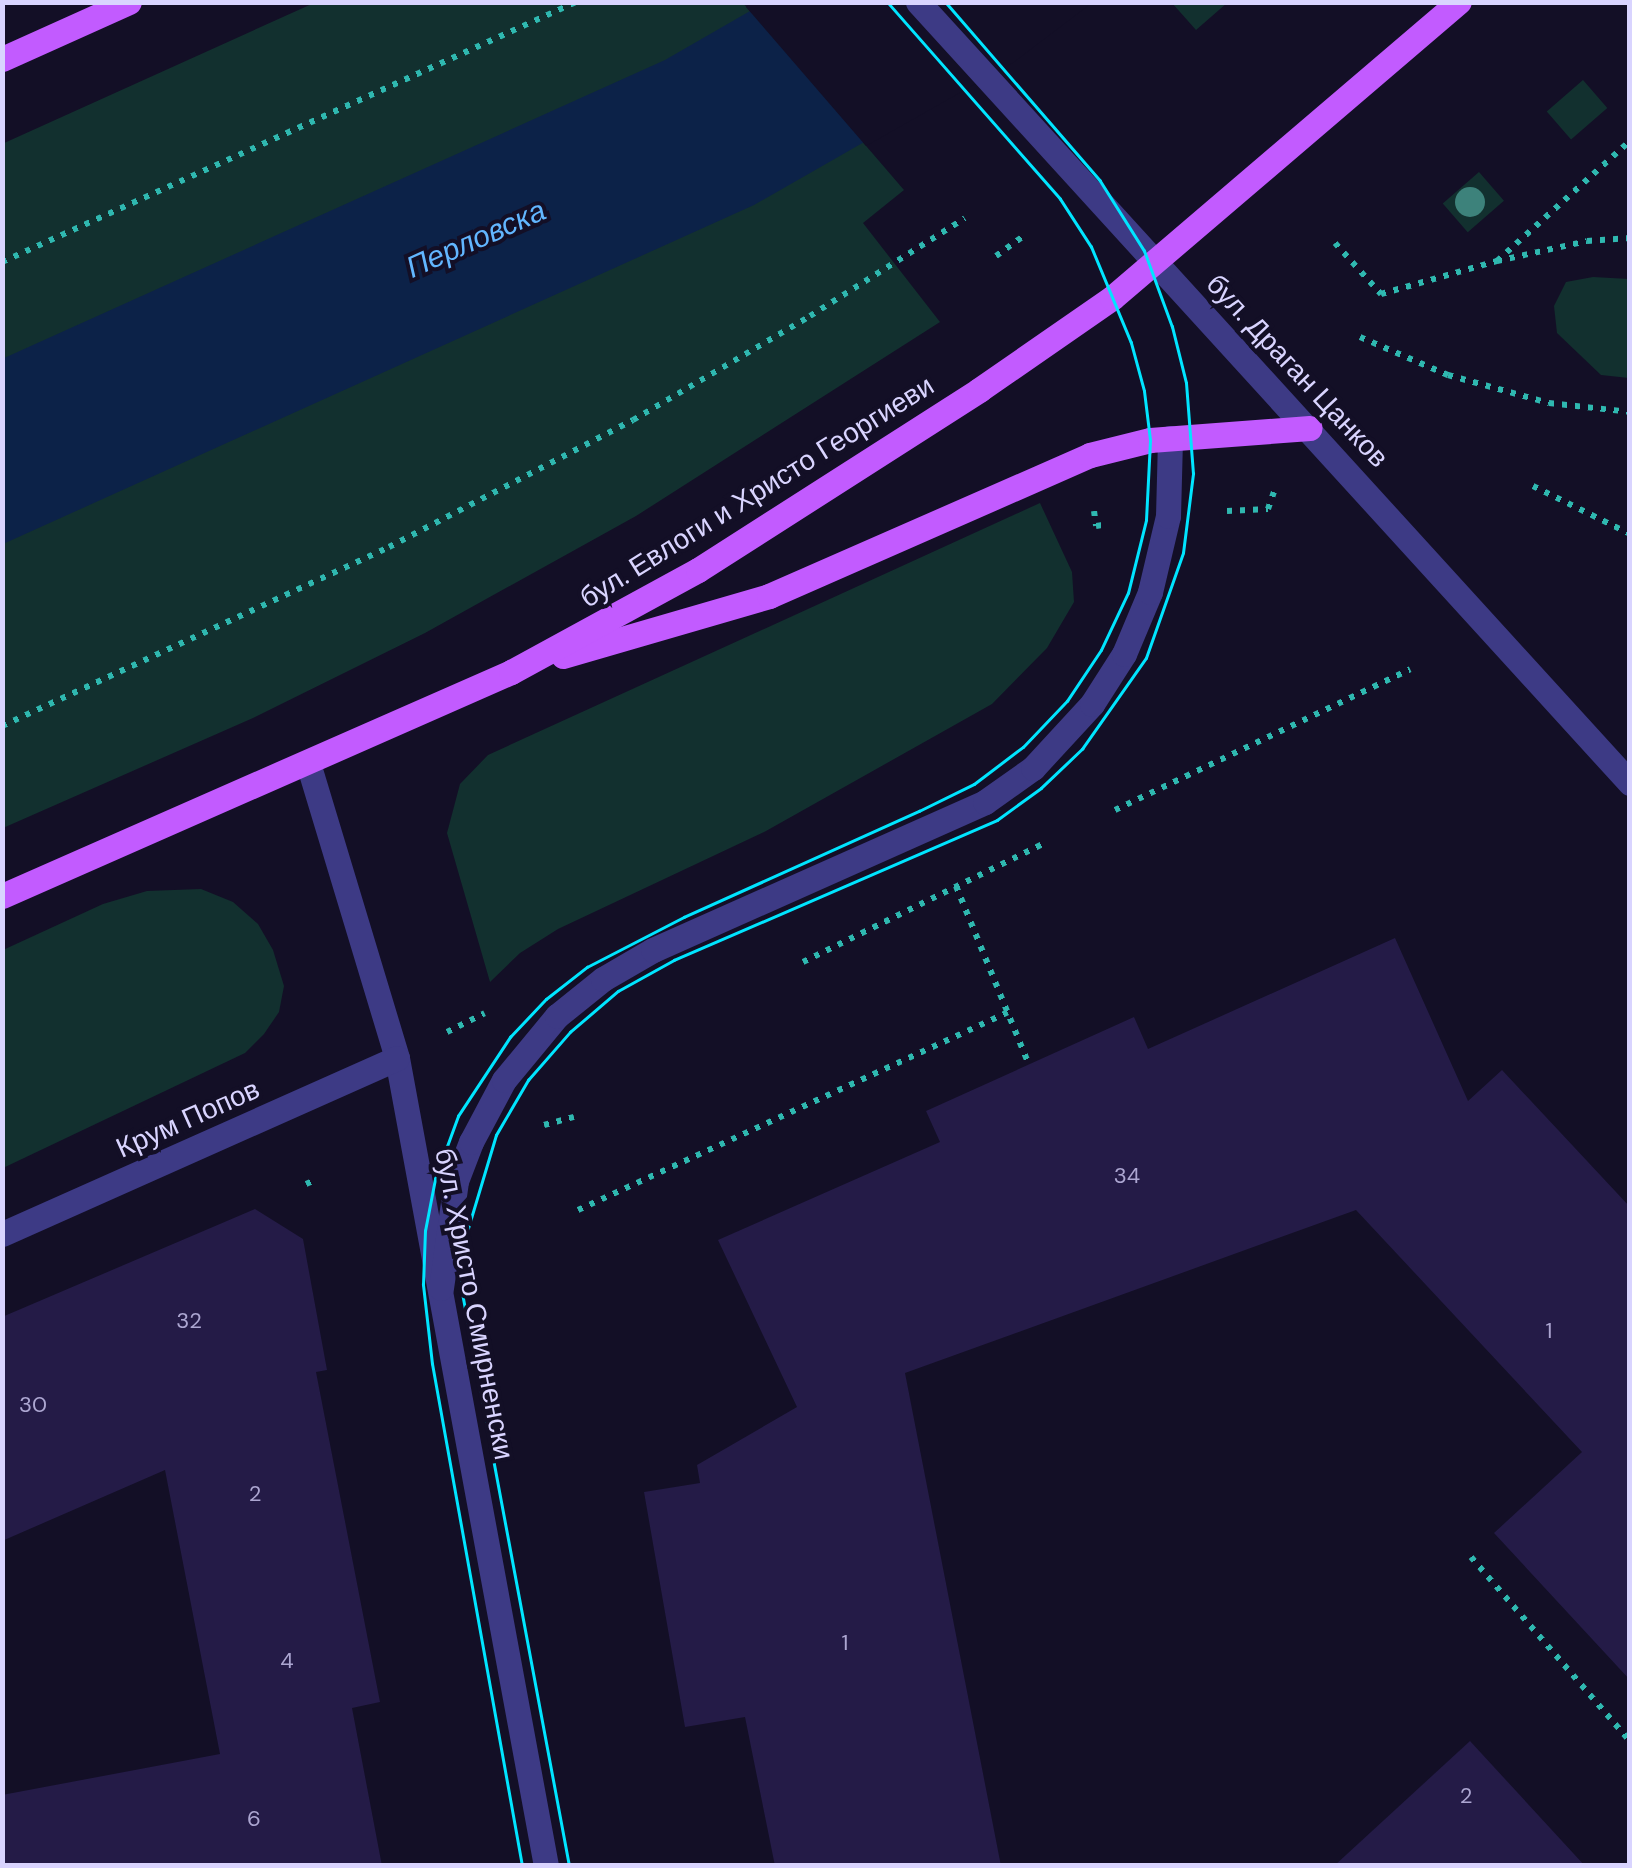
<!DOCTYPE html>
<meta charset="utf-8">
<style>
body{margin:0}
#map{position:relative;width:1632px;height:1868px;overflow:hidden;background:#130f26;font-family:"DM Sans",sans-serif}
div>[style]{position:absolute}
.green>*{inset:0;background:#12302f;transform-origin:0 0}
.water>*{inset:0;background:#0c2248}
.pier>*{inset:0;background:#130f26}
.building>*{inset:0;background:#241b47}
.path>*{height:6px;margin-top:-3px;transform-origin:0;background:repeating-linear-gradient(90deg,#2fb8b0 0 5px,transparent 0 13px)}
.minor>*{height:25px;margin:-12.5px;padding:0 12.5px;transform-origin:12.5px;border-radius:12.5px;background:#3d3a85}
.major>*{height:25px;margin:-12.5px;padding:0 12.5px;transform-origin:12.5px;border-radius:12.5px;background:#c25bff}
.tram>*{height:2.5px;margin:-1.25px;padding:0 1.25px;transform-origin:1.25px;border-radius:1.25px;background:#00e5ff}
.trees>*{width:30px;height:30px;margin:-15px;border-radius:50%;background:#3d827b}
span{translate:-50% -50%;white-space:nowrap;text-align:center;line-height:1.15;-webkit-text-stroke:8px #130f26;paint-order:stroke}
.number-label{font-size:22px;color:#aca6d1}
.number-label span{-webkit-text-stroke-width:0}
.street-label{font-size:28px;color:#d9d4ff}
.water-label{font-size:30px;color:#62b6ff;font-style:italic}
.frame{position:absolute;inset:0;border:5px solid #d9d4ff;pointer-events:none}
</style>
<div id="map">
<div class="green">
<i style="clip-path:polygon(314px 3px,743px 3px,904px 190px,863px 223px,940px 322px,636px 516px,425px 633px,253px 718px,3px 828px,2px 144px)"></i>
<i style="clip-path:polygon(1172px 3px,1227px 3px,1196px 30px)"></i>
<i style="left:1583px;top:80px;width:37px;height:48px;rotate:49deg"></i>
<i style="left:1479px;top:172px;width:38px;height:48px;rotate:49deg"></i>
<i style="clip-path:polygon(1593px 277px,1629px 279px,1629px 378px,1601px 375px,1557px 333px,1554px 306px,1566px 282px)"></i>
<i style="clip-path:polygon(1040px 503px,1072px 572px,1074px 602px,1047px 648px,992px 704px,766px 831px,558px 929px,520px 953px,490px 982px,447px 833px,460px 784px,488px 755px)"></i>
<i style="clip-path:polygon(201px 889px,233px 902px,258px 924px,273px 950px,284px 986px,279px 1012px,264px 1034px,245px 1053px,3px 1168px,3px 950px,103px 904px,147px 891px)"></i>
</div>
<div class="water">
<i style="clip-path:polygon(764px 3px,1011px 58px,754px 205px,3px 544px,2px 359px,665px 60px)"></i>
</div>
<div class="pier">
<i style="clip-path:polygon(754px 2px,1093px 2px,1014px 62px,866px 146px,746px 7px)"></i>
</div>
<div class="building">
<i style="clip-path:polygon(1395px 938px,1468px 1101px,1502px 1070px,1630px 1207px,1630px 1680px,1494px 1533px,1582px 1452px,1356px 1210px,905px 1373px,1001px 1866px,775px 1866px,745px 1717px,685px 1727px,644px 1492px,700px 1483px,697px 1465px,797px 1407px,718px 1240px,940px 1142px,926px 1111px,1134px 1017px,1148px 1049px)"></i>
<i style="clip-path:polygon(255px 1209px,303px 1239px,327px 1370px,316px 1372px,380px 1702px,352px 1708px,382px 1866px,2px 1866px,2px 1795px,220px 1754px,165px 1470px,2px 1541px,2px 1317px)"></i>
<i style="clip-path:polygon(1470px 1741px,1585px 1866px,1334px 1866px)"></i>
</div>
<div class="path">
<i style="left:1335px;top:243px;width:69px;rotate:48deg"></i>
<i style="left:1381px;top:294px;width:121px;rotate:-15.9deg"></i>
<i style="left:1497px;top:261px;width:92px;rotate:-12.5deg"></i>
<i style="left:1587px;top:241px;width:43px;rotate:-4deg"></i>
<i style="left:996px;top:256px;width:34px;rotate:-36deg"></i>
<i style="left:1497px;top:261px;width:179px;rotate:-42.1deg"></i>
<i style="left:2px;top:262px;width:630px;rotate:-24.37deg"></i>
<i style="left:1360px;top:337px;width:96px;rotate:23.4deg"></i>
<i style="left:1448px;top:375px;width:105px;rotate:15.5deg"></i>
<i style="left:1549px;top:403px;width:81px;rotate:6.3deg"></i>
<i style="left:1533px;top:486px;width:108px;rotate:26.3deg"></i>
<i style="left:1094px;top:511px;width:15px;rotate:82deg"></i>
<i style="left:1096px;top:526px;width:12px;rotate:-9deg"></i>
<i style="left:1227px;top:511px;width:41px;rotate:-2.8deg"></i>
<i style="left:1268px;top:509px;width:18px;rotate:-71deg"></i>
<i style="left:2px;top:726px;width:426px;rotate:-24.8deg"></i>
<i style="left:389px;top:547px;width:275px;rotate:-27.5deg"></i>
<i style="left:633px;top:420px;width:205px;rotate:-30.4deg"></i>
<i style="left:810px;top:316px;width:183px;rotate:-32.3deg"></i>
<i style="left:1115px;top:810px;width:327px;rotate:-25.5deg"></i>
<i style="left:956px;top:886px;width:193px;rotate:67.8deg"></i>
<i style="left:803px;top:962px;width:270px;rotate:-26.2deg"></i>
<i style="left:447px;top:1032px;width:42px;rotate:-26.6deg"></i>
<i style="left:544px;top:1125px;width:31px;rotate:-15deg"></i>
<i style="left:306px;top:1184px;width:10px;rotate:-24deg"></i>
<i style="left:578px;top:1210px;width:473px;rotate:-24.7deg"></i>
<i style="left:1471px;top:1557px;width:243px;rotate:49.2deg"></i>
</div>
<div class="minor">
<i style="left:918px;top:2px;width:1057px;rotate:47.65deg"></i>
<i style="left:308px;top:763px;width:308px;rotate:73.2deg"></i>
<i style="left:397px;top:1058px;width:822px;rotate:79.55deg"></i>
<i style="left:2px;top:1234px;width:432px;rotate:-24deg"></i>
<i style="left:441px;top:1288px;width:108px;rotate:-82deg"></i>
<i style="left:456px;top:1181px;width:42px;rotate:-69deg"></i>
<i style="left:471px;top:1142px;width:70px;rotate:-62deg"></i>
<i style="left:504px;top:1080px;width:83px;rotate:-50.4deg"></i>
<i style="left:557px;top:1016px;width:59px;rotate:-38.8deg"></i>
<i style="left:603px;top:979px;width:58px;rotate:-30.1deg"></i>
<i style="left:653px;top:950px;width:363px;rotate:-24deg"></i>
<i style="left:985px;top:802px;width:59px;rotate:-35.3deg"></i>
<i style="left:1033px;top:768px;width:87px;rotate:-47.3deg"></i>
<i style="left:1092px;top:704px;width:59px;rotate:-57.4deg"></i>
<i style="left:1124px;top:654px;width:67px;rotate:-67.2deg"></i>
<i style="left:1150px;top:592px;width:78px;rotate:-76.7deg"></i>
<i style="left:1168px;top:516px;width:78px;rotate:-88.5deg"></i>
</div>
<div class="major">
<i style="left:2px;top:59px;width:139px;rotate:-24.2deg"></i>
<i style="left:563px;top:656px;width:215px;rotate:-16.2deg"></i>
<i style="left:769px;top:596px;width:351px;rotate:-23.7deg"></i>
<i style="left:1090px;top:455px;width:62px;rotate:-14deg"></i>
<i style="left:1150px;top:440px;width:160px;rotate:-4.3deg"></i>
<i style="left:2px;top:896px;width:556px;rotate:-23.75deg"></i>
<i style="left:511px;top:672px;width:213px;rotate:-28.6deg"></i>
<i style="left:698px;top:570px;width:334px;rotate:-32.6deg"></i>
<i style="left:979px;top:390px;width:162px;rotate:-34.7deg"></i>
<i style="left:1112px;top:298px;width:456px;rotate:-40.5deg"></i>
</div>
<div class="tram">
<i style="left:522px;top:1866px;width:510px;rotate:-100.16deg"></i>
<i style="left:432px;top:1364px;width:80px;rotate:-96.5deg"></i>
<i style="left:423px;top:1285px;width:54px;rotate:-87.9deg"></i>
<i style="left:425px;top:1231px;width:53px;rotate:-79.1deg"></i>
<i style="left:435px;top:1179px;width:67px;rotate:-69.9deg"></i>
<i style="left:458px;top:1116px;width:95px;rotate:-56.6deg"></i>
<i style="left:510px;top:1037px;width:52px;rotate:-46.5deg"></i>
<i style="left:546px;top:999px;width:52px;rotate:-38deg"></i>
<i style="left:587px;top:967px;width:109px;rotate:-27.3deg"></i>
<i style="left:684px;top:917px;width:258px;rotate:-24.3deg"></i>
<i style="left:919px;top:811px;width:61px;rotate:-26.1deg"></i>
<i style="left:974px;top:784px;width:61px;rotate:-37.1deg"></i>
<i style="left:1023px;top:747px;width:64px;rotate:-46.3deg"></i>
<i style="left:1067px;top:701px;width:61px;rotate:-56.3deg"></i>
<i style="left:1101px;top:650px;width:63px;rotate:-64.7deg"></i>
<i style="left:1128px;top:593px;width:75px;rotate:-76.1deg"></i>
<i style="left:1146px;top:520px;width:80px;rotate:-87.1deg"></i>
<i style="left:1150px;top:440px;width:49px;rotate:-97deg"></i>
<i style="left:1144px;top:391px;width:50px;rotate:-105.2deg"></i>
<i style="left:1131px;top:343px;width:104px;rotate:-112.6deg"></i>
<i style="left:1091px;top:247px;width:57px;rotate:-122.9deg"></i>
<i style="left:1060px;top:199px;width:262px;rotate:-131.3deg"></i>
<i style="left:569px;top:1866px;width:588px;rotate:-100.58deg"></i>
<i style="left:461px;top:1288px;width:53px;rotate:-84.6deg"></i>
<i style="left:466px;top:1235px;width:104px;rotate:-73.3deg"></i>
<i style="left:496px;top:1135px;width:64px;rotate:-59.8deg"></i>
<i style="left:528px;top:1080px;width:64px;rotate:-48.8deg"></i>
<i style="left:570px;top:1032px;width:63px;rotate:-40.5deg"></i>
<i style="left:618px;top:991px;width:64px;rotate:-29deg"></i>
<i style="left:674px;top:960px;width:352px;rotate:-23.4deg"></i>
<i style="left:997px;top:820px;width:54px;rotate:-36deg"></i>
<i style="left:1041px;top:788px;width:57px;rotate:-43.6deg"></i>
<i style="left:1082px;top:749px;width:111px;rotate:-54.9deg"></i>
<i style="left:1146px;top:658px;width:111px;rotate:-70.6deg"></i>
<i style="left:1183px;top:553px;width:80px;rotate:-82.8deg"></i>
<i style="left:1193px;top:474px;width:91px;rotate:-94.4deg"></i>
<i style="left:1186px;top:383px;width:58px;rotate:-104deg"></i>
<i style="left:1172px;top:327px;width:81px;rotate:-110.2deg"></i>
<i style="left:1144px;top:251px;width:83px;rotate:-122.2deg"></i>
<i style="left:1100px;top:181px;width:237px;rotate:-130.9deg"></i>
</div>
<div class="trees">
<i style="left:1470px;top:202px"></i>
</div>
<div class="number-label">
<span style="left:1127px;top:1176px">34</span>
<span style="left:189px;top:1321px">32</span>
<span style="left:1549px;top:1331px">1</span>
<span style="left:33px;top:1405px">30</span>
<span style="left:255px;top:1494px">2</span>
<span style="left:845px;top:1643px">1</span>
<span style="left:287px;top:1661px">4</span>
<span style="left:1466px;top:1796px">2</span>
<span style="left:254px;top:1819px">6</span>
</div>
<div class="street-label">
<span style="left:1297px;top:371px;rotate:47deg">бул. Драган Цанков</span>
<span style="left:757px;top:492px;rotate:-32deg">бул. Евлоги и Христо Георгиеви</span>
<span style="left:188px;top:1119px;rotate:-24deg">Крум Попов</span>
<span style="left:474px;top:1304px;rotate:79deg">бул. Христо Смирненски</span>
</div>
<div class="water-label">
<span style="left:476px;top:239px;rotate:-24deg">Перловска</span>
</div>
<div class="frame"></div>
</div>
